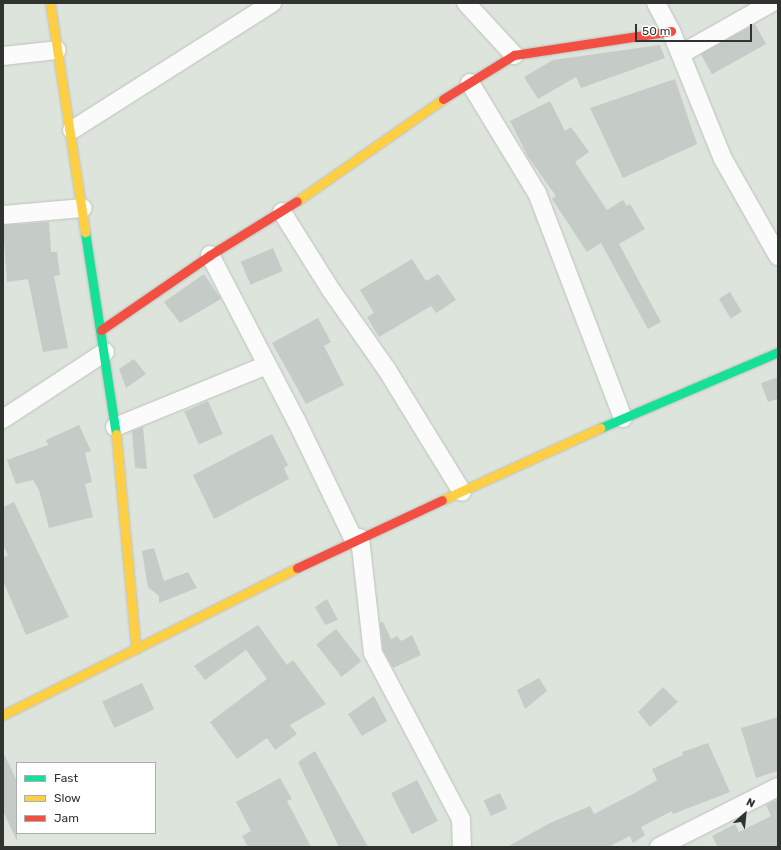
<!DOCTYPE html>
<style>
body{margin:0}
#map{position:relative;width:781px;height:850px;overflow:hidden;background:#dde4dc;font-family:Rubik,sans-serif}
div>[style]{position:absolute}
.building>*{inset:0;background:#c5cbc6;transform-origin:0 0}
.roads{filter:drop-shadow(0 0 1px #bdc2bc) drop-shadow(0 0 1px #bdc2bc)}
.street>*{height:18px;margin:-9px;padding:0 9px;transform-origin:9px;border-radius:9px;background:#fafbfa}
.fast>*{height:9px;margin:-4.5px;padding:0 4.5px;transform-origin:4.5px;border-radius:4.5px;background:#16e098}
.slow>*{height:9px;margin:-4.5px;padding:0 4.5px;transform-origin:4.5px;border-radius:4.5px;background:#ffcf43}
.jam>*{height:9px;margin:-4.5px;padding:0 4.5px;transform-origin:4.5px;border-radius:4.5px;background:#f24e42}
span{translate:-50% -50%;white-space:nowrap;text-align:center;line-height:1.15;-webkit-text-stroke:3px #fff;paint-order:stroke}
.frame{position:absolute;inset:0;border:4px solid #30342f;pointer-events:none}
.legend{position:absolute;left:16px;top:762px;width:140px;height:72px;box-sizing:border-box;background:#fff;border:1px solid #acaeac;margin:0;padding:5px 7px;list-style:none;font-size:12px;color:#30342f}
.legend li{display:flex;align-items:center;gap:8px;height:20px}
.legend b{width:20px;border:1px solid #acaeac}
.north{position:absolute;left:725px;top:794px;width:40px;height:40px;-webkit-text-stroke:3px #fff;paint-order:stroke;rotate:27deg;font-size:11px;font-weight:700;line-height:16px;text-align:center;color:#30342f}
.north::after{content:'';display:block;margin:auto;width:14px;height:18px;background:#30342f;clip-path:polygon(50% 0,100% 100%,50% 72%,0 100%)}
.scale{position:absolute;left:635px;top:24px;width:117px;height:18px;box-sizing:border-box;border:2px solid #30342f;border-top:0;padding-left:5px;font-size:12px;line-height:14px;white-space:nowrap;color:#30342f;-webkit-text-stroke:3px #fff;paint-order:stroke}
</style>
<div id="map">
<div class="building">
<i style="left:755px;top:24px;width:23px;height:62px;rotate:61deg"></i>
<i style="clip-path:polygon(660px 45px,665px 58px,581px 88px,576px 77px,538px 99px,524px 77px,553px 60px)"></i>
<i style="clip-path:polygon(675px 79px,697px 144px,623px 178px,590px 108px)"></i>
<i style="clip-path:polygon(550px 101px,565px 131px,571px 127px,589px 152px,575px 162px,607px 210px,623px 200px,627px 206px,630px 204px,645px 229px,619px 244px,661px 322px,648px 329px,601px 243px,587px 252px,552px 199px,556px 196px,528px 157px,510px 121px)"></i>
<i style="clip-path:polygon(49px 222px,51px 252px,57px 252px,60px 275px,54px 276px,68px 348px,43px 352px,28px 279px,7px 282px,3px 225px)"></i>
<i style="left:273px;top:248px;width:25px;height:35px;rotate:67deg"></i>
<i style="clip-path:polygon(412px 259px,426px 281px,438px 274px,456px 300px,436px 313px,431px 306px,379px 337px,367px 317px,374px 313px,360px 290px)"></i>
<i style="clip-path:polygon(204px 274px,221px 299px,180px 323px,164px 302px)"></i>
<i style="left:730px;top:292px;width:23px;height:13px;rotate:59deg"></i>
<i style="clip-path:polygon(318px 318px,331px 342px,324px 346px,344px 385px,306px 404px,272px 343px)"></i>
<i style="clip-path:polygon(134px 359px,146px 374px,126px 388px,119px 369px)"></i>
<i style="clip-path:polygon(778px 377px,778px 399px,768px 402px,761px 383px)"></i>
<i style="left:208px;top:401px;width:36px;height:26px;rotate:66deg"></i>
<i style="clip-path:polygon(79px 425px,91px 451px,85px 453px,92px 482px,85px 484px,93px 517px,49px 528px,39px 490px,33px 480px,16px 484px,7px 460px,48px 445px,46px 440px)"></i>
<i style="clip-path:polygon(143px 427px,147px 469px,135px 468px,132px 431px)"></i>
<i style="clip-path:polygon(272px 434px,288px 465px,284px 468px,289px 479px,214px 519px,193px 475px)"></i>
<i style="clip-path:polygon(14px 502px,69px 617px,26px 635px,3px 581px,3px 558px,8px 555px,3px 545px,3px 507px)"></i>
<i style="clip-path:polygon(154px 548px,164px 581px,188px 572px,197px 588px,159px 603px,159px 596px,148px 587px,142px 551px)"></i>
<i style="clip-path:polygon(327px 599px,338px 620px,325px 625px,315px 607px)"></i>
<i style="clip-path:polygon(383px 622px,391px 639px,397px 636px,401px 641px,412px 635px,421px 655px,393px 668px,383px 650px,380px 623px)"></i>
<i style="clip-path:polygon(258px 625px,287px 665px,293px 660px,326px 704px,290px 725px,297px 734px,275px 750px,267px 738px,237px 759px,210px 722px,267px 679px,246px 650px,205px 680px,194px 666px)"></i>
<i style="left:336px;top:629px;width:41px;height:25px;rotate:52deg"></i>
<i style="clip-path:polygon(539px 678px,547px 691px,525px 709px,517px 690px)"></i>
<i style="left:142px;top:683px;width:29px;height:44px;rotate:65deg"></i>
<i style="clip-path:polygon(663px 687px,678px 702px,650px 727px,638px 712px)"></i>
<i style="clip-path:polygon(374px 696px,387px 721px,362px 736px,348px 714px)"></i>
<i style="clip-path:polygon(778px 717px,778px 771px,756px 778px,741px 728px)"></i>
<i style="clip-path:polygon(708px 743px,730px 792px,673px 814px,672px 811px,641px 827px,645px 835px,633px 843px,630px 836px,608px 847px,507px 847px,550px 823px,590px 806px,594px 814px,633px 794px,657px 780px,652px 769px,683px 755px,682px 752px)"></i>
<i style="clip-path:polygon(315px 751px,368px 847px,339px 847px,298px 762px)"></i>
<i style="clip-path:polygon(3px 752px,17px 781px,17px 841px,3px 811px)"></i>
<i style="clip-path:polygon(280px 778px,292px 799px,287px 801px,311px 847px,248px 847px,242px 836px,251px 831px,236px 802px)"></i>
<i style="left:417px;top:780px;width:46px;height:29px;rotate:63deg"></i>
<i style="left:500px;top:793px;width:17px;height:18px;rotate:65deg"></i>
<i style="clip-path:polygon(778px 799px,778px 847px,718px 847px,712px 836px,735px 824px,739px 832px,771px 816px,766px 805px)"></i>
</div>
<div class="roads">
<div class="street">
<i style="left:466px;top:3px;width:71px;rotate:47.3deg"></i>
<i style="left:656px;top:3px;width:32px;rotate:62deg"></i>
<i style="left:671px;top:31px;width:138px;rotate:67.9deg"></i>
<i style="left:723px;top:159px;width:112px;rotate:60.4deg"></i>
<i style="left:681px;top:54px;width:103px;rotate:-29.5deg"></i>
<i style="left:3px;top:56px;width:54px;rotate:-6.3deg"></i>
<i style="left:470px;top:83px;width:129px;rotate:58.7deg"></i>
<i style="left:537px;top:193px;width:241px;rotate:69.1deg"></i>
<i style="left:72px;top:130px;width:237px;rotate:-32.4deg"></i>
<i style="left:282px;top:212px;width:92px;rotate:57.9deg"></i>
<i style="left:331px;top:290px;width:98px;rotate:55deg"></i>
<i style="left:387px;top:370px;width:143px;rotate:58.4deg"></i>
<i style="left:3px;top:215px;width:80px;rotate:-5deg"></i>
<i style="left:210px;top:255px;width:186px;rotate:62.5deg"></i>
<i style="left:296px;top:420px;width:133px;rotate:64.2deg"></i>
<i style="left:3px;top:419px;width:122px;rotate:-33.3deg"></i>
<i style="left:115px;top:427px;width:164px;rotate:-22.2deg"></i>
<i style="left:360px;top:538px;width:116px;rotate:83.6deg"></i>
<i style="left:373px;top:653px;width:188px;rotate:62.1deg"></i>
<i style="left:461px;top:819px;width:28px;rotate:88deg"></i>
<i style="left:659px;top:847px;width:133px;rotate:-26.8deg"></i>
</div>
<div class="fast">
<i style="left:85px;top:232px;width:204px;rotate:81.3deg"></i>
<i style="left:600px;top:428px;width:194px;rotate:-23.1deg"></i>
</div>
<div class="slow">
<i style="left:50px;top:3px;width:232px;rotate:81.3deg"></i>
<i style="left:297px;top:201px;width:178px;rotate:-34.9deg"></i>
<i style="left:116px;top:434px;width:216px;rotate:84.7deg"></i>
<i style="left:442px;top:500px;width:174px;rotate:-24.5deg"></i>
<i style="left:3px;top:715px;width:329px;rotate:-26.6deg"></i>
</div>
<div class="jam">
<i style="left:443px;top:99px;width:84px;rotate:-31.8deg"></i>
<i style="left:514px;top:55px;width:159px;rotate:-8.7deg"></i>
<i style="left:101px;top:330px;width:132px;rotate:-34.5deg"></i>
<i style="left:210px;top:255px;width:102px;rotate:-31.8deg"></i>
<i style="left:297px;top:568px;width:160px;rotate:-25.1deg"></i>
</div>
</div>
<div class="frame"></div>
<ul class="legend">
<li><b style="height:5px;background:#16e098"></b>Fast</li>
<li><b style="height:5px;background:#ffcf43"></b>Slow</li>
<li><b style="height:5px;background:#f24e42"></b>Jam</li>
</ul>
<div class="north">N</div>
<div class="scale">50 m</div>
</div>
